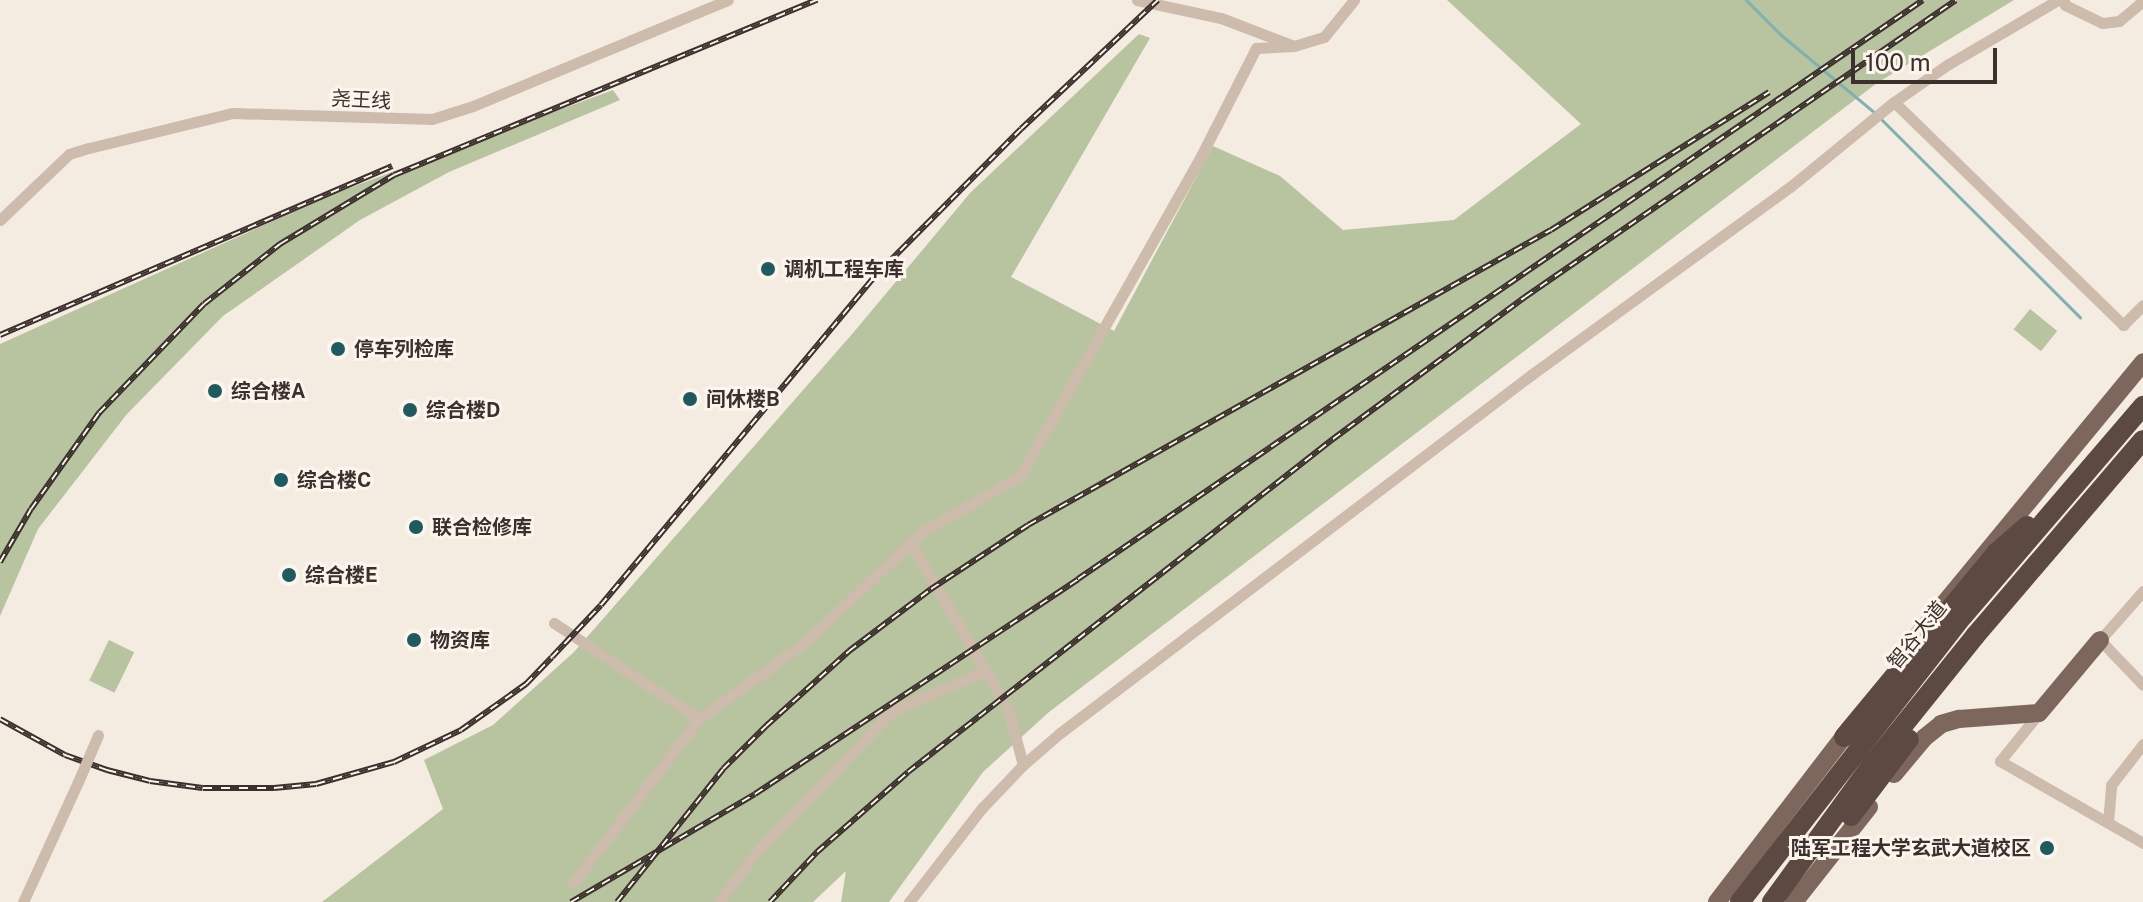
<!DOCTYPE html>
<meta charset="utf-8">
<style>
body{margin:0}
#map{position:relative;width:2143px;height:902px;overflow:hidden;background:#f4ebe1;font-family:"Public Sans","Noto Sans SC",sans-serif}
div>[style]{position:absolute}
.green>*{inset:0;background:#b8c4a0;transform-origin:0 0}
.stream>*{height:3px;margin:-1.5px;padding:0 1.5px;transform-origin:1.5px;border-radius:1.5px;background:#7fb0b2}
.street>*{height:11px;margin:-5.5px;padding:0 5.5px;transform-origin:5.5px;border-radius:5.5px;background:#cdbbac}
.primary>*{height:18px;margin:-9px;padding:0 9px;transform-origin:9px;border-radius:9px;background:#7d675c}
.highway>*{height:20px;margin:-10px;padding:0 10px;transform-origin:10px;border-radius:10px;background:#5c4a42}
.rail>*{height:6px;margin-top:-3px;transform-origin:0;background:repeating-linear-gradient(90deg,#fbf5ee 0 9px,#3b302b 0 18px);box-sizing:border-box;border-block:2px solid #3b302b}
.street-bridge>*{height:11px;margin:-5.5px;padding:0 5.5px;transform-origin:5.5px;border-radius:5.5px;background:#cdbbac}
.dots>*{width:22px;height:22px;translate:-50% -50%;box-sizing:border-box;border:4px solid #fbf5ee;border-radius:50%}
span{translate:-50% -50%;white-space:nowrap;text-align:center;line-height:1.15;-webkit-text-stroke:6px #fbf5ee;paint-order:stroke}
.street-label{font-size:20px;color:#3b302b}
.poi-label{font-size:20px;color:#3b302b;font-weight:700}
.left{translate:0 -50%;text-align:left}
.right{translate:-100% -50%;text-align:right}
.scale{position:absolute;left:1851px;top:48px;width:146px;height:36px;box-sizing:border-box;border:4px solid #3b302b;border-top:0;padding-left:10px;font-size:24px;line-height:28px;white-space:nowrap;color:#3b302b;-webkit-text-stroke:6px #fbf5ee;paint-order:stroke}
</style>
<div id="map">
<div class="green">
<i style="clip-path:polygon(1447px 0,2014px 0,1877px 83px,1049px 712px,983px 772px,889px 902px,841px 902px,846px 871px,813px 902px,322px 902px,443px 809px,424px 760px,493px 725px,574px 652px,853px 333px,971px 192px,1139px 34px,1150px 38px,1011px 277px,1114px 331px,1213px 146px,1280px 176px,1343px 230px,1454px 220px,1581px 124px)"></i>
<i style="clip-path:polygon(613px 90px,620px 100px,449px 172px,360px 220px,223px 316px,127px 414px,38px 529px,0 616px,0 344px,333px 194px)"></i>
<i style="left:2030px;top:309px;width:35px;height:26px;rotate:39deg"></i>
<i style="left:109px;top:640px;width:28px;height:45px;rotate:26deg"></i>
</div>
<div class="stream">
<i style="left:1746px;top:0;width:49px;rotate:45deg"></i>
<i style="left:1781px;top:35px;width:122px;rotate:39.7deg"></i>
<i style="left:1881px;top:119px;width:281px;rotate:44.9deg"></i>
</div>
<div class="street">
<i style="left:1137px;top:0;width:86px;rotate:12.1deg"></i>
<i style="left:1221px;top:18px;width:78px;rotate:21deg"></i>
<i style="left:1294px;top:46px;width:31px;rotate:-17deg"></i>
<i style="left:1324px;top:37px;width:48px;rotate:-51deg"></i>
<i style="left:2064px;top:0;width:5px;rotate:79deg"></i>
<i style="left:2065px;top:5px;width:41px;rotate:25.9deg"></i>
<i style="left:2102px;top:23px;width:17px;rotate:-7deg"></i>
<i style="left:2119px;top:21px;width:31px;rotate:-40deg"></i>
<i style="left:1894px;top:102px;width:320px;rotate:44.2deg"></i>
<i style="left:2123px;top:325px;width:28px;rotate:-45deg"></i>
<i style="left:0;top:220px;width:95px;rotate:-43.7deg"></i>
<i style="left:69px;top:154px;width:21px;rotate:-17deg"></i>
<i style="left:89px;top:148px;width:148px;rotate:-13.7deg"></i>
<i style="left:233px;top:113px;width:199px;rotate:1.7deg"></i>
<i style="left:432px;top:119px;width:43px;rotate:-17.6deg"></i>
<i style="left:473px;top:106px;width:276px;rotate:-22.6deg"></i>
<i style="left:910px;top:542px;width:194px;rotate:59.6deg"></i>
<i style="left:1008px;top:709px;width:58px;rotate:75deg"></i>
<i style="left:2143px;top:591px;width:65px;rotate:131.3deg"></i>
<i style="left:2100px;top:640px;width:62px;rotate:46.3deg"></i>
<i style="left:554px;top:623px;width:174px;rotate:33.5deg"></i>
<i style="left:2039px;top:713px;width:62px;rotate:129.1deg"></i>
<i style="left:2000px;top:761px;width:165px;rotate:29.8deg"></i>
<i style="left:2108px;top:822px;width:37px;rotate:-85deg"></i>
<i style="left:2111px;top:785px;width:52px;rotate:-52deg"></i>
<i style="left:573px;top:883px;width:207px;rotate:-52.5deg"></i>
<i style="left:699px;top:719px;width:135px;rotate:-35.9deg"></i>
<i style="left:808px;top:640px;width:157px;rotate:-43.5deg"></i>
<i style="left:922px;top:532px;width:113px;rotate:-29.7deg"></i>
<i style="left:1020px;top:476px;width:370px;rotate:-60.5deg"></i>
<i style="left:1202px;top:154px;width:119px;rotate:-63deg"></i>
<i style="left:1256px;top:48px;width:38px;rotate:-3deg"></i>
<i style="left:23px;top:902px;width:132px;rotate:-65.4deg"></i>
<i style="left:719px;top:902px;width:60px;rotate:-53.1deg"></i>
<i style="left:755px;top:854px;width:198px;rotate:-46.2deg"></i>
<i style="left:892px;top:711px;width:102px;rotate:-23.1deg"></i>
<i style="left:909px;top:902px;width:119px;rotate:-52.2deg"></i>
<i style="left:982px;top:808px;width:59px;rotate:-46.4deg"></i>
<i style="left:1023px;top:765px;width:49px;rotate:-40.9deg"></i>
<i style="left:1060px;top:733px;width:592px;rotate:-37.24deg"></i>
<i style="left:1531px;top:375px;width:320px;rotate:-36deg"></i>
<i style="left:1790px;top:187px;width:134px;rotate:-39.3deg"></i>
<i style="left:1894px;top:102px;width:65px;rotate:-34.9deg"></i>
<i style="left:1947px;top:65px;width:129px;rotate:-30.4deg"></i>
</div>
<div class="primary">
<i style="left:1906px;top:650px;width:373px;rotate:-50.5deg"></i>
<i style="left:1894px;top:774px;width:47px;rotate:-50.2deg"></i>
<i style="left:1924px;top:738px;width:22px;rotate:-39deg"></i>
<i style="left:1941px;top:724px;width:19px;rotate:-16deg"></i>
<i style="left:1959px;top:719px;width:80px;rotate:-4.3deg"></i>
<i style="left:2039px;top:713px;width:95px;rotate:-50.1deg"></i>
<i style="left:1717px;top:902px;width:222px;rotate:-52.5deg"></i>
<i style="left:1794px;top:902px;width:121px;rotate:-51.7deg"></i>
</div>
<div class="highway">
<i style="left:1844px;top:737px;width:239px;rotate:-50.4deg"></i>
<i style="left:1996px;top:553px;width:41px;rotate:-41.1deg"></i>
<i style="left:1851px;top:816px;width:96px;rotate:-53deg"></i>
<i style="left:1740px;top:902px;width:363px;rotate:-52.1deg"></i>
<i style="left:1963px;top:616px;width:277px;rotate:-49.4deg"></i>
<i style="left:1772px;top:902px;width:172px;rotate:-54deg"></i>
<i style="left:1873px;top:763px;width:163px;rotate:-51.2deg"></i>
<i style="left:1975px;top:636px;width:258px;rotate:-49.4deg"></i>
</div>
<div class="rail">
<i style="left:0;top:335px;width:427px;rotate:-23.3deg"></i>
<i style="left:0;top:562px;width:61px;rotate:-59.7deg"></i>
<i style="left:31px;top:509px;width:118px;rotate:-54.7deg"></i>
<i style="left:99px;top:413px;width:151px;rotate:-46.1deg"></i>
<i style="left:204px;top:304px;width:97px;rotate:-38.3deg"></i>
<i style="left:280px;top:244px;width:133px;rotate:-31.2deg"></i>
<i style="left:394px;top:175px;width:458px;rotate:-22.5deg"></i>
<i style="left:0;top:719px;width:74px;rotate:29deg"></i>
<i style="left:65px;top:755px;width:45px;rotate:19.7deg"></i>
<i style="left:107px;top:770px;width:44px;rotate:14.3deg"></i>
<i style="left:150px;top:781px;width:53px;rotate:7.5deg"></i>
<i style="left:203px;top:788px;width:71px"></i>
<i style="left:274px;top:788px;width:42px;rotate:-5.4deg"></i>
<i style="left:316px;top:784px;width:81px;rotate:-15.8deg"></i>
<i style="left:394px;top:762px;width:74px;rotate:-25.5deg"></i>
<i style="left:461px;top:730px;width:80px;rotate:-35.3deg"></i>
<i style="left:526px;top:684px;width:37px;rotate:-46deg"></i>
<i style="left:552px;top:657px;width:71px;rotate:-46.7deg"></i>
<i style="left:601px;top:605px;width:428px;rotate:-50.2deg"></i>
<i style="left:875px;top:276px;width:207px;rotate:-45.2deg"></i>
<i style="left:1021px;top:129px;width:188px;rotate:-43.3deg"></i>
<i style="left:571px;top:902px;width:213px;rotate:-30.4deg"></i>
<i style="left:755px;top:794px;width:388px;rotate:-33.6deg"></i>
<i style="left:1078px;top:579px;width:1024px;rotate:-34.42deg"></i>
<i style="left:617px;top:902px;width:170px;rotate:-51.4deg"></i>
<i style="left:723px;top:769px;width:61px;rotate:-45deg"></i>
<i style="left:766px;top:726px;width:112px;rotate:-42.1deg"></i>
<i style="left:849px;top:651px;width:103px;rotate:-37.1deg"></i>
<i style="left:931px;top:589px;width:116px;rotate:-33.4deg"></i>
<i style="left:1028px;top:525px;width:600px;rotate:-29.43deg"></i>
<i style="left:1551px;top:230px;width:258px;rotate:-32.3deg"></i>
<i style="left:770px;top:902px;width:69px;rotate:-46.8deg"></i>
<i style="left:817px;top:852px;width:121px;rotate:-41.3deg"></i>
<i style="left:908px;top:772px;width:540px;rotate:-38.08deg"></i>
<i style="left:1333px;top:439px;width:239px;rotate:-36.5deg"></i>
<i style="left:1525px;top:297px;width:523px;rotate:-34.57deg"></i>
</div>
<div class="street-bridge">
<i style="left:78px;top:782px;width:51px;rotate:-66.9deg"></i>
</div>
<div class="dots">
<i style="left:768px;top:269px;background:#1f5a5e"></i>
<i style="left:338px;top:349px;background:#1f5a5e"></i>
<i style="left:215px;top:391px;background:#1f5a5e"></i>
<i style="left:690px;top:399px;background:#1f5a5e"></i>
<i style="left:410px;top:410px;background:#1f5a5e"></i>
<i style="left:281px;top:480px;background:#1f5a5e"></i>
<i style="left:416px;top:527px;background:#1f5a5e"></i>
<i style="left:289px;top:575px;background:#1f5a5e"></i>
<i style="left:414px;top:640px;background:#1f5a5e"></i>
<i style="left:2047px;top:848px;background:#1f5a5e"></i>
</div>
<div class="street-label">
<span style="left:361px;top:100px;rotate:3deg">尧王线</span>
<span style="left:1917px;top:635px;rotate:-51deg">智谷大道</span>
</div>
<div class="poi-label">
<span class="left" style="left:784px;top:269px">调机工程车库</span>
<span class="left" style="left:354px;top:349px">停车列检库</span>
<span class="left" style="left:231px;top:391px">综合楼A</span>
<span class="left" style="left:706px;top:399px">间休楼B</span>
<span class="left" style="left:426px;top:410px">综合楼D</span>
<span class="left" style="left:297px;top:480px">综合楼C</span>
<span class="left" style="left:432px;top:527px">联合检修库</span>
<span class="left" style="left:305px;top:575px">综合楼E</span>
<span class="left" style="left:430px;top:640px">物资库</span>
<span class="right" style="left:2031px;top:848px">陆军工程大学玄武大道校区</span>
</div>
<div class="scale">100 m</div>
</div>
